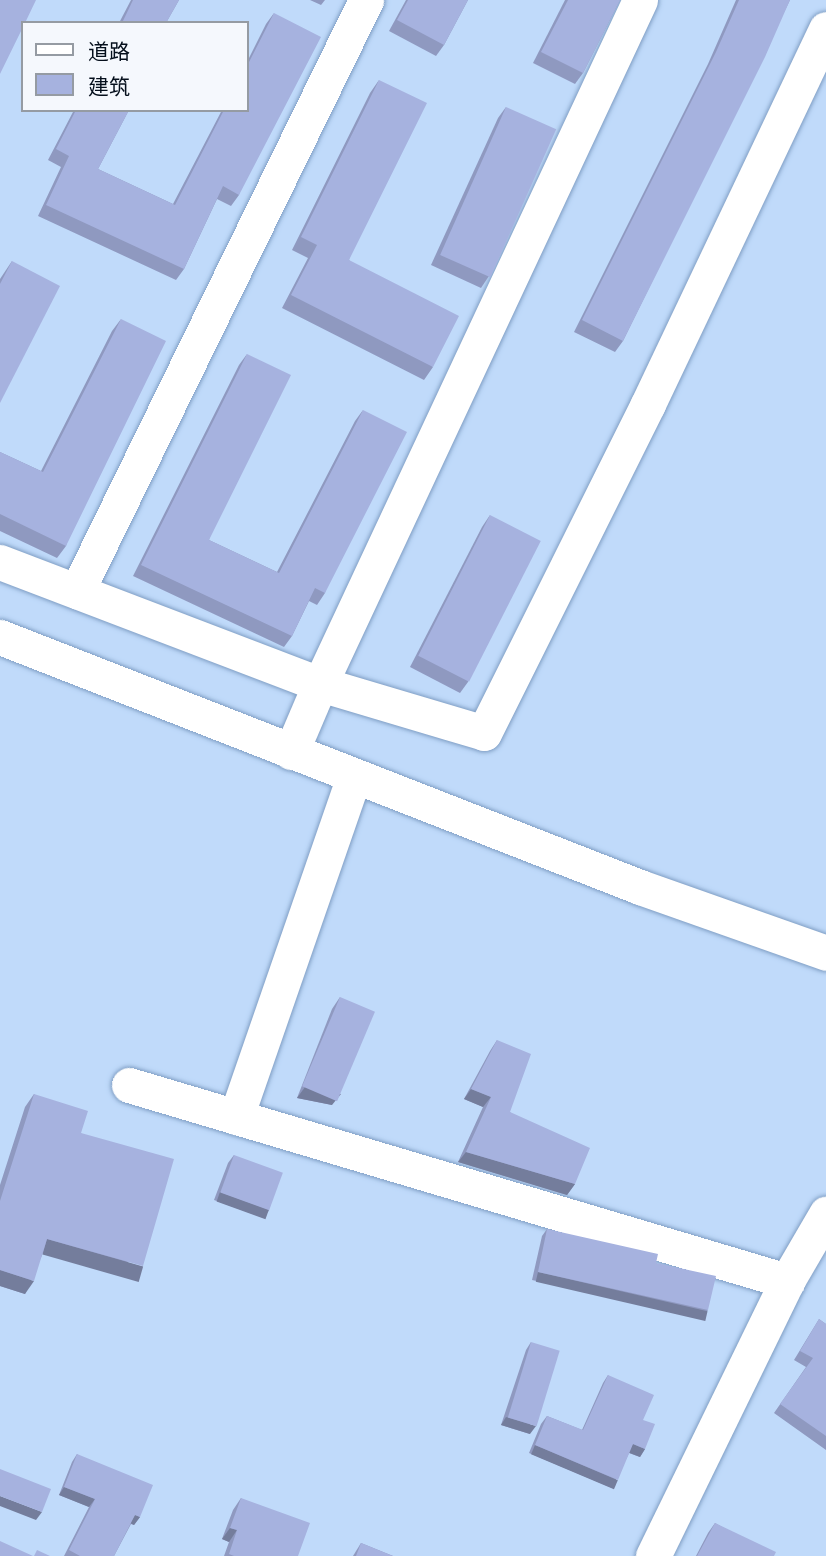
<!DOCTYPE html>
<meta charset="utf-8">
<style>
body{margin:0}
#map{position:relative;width:826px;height:1556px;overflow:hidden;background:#c0dafa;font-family:"Golos Text","Noto Sans SC",sans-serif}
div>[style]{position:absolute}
.roads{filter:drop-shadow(0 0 2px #7f9ec4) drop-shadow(0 0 2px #7f9ec4)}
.minor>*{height:35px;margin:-17.5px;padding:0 17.5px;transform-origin:17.5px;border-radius:17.5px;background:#fff}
.wall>*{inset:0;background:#8f99c0}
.shaded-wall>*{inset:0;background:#747d9c;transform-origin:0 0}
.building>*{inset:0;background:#a6b2df;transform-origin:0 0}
span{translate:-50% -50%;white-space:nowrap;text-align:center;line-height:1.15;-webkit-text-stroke:6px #f5f8fd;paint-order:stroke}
.legend{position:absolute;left:21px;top:21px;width:228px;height:91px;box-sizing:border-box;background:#f5f8fd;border:2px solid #959ba3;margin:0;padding:9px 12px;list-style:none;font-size:21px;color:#050f1c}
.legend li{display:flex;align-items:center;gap:14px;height:35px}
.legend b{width:35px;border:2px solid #959ba3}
</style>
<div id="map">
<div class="roads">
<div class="minor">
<i style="left:640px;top:0;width:755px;rotate:115.07deg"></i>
<i style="left:320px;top:684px;width:171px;rotate:16.6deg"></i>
<i style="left:484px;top:733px;width:368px;rotate:-63.5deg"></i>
<i style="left:648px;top:404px;width:415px;rotate:-64.6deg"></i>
<i style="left:0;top:562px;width:342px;rotate:20.9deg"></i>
<i style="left:320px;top:684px;width:74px;rotate:113.1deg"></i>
<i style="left:77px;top:591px;width:658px;rotate:-63.94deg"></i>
<i style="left:0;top:637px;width:687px;rotate:21.34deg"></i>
<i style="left:640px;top:887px;width:197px;rotate:19.5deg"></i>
<i style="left:129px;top:1085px;width:687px;rotate:16.59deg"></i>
<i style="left:236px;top:1117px;width:360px;rotate:-70.9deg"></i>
<i style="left:653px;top:1556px;width:306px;rotate:-64deg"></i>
<i style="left:787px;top:1281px;width:78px;rotate:-59.8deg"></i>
</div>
</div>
<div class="wall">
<i style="clip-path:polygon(131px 0,179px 0,166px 23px,119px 23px)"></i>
<i style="clip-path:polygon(310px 0,325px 0,321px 5px)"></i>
<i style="clip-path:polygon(406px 0,468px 0,444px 45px,436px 56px,389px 31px)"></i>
<i style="clip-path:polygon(565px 0,620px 0,583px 73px,575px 84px,533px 63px)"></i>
<i style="clip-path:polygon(736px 0,790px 0,623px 341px,615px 352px,574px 332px,708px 64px)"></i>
<i style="clip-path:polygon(274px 13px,239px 195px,231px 206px,217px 199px,184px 269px,176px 280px,38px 216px,61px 167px,48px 160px,74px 110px,129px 110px,98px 169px,173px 204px,222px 110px,247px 110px,247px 62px,266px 24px)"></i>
<i style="clip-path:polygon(379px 80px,349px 260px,433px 367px,424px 380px,282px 308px,308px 258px,292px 250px,370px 93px)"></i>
<i style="clip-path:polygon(506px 107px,489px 276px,481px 288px,431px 265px,498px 118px)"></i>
<i style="clip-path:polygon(12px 261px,0 403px,0 279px)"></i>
<i style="clip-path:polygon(121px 319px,66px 546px,57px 558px,0 531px,0 452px,41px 471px,112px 331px)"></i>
<i style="clip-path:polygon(247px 354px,209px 540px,277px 572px,355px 421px,363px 410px,325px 593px,317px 605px,309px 601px,292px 636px,284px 647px,133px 576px,239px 365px)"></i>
<i style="clip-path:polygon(490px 515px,468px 682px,460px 693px,410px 667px,482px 527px)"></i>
<i style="clip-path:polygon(340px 997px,332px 1105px,297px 1098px,332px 1009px)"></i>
<i style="clip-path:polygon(497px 1040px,510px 1112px,575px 1184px,567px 1195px,458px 1162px,483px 1107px,464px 1099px,490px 1051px)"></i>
<i style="clip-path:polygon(34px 1094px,81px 1133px,134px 1279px,43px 1253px,25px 1294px,0 1286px,0 1185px,25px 1107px)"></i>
<i style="clip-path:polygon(234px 1155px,269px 1210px,264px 1218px,214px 1200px,228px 1163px)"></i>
<i style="clip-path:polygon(547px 1229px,656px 1263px,708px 1310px,702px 1318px,532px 1280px,542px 1236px)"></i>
<i style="clip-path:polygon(819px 1319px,826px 1324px,826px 1450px,774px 1413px,806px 1367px,794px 1360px)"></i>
<i style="clip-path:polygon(531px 1342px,530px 1434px,501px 1425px,526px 1350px)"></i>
<i style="clip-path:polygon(608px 1375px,643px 1420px,645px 1449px,640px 1457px,629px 1453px,612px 1488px,529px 1453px,541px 1424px,547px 1416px,582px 1430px,603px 1383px)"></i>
<i style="clip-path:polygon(77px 1454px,140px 1517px,134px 1525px,131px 1524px,114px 1556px,64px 1556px,89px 1507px,59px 1495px,72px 1462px)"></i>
<i style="clip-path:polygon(241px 1498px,298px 1556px,224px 1556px,229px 1542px,222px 1539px,233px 1510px)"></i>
<i style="clip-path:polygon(715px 1523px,774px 1556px,696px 1556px,708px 1533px)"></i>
<i style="clip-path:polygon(361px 1543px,393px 1556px,353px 1556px)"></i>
</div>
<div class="shaded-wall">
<i style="clip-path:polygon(305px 1087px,341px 1094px,332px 1105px,297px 1098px)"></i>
<i style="clip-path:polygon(471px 1089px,491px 1097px,483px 1107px,464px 1099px)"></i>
<i style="clip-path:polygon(466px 1152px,575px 1184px,567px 1195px,458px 1162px)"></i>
<i style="left:220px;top:1192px;width:52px;height:10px;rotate:20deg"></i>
<i style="left:47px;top:1239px;width:100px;height:16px;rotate:16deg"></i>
<i style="clip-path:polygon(0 1270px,34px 1281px,25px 1294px,0 1286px)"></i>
<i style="left:538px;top:1272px;width:174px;height:10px;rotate:13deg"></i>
<i style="clip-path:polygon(506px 1417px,536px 1426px,530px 1434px,501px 1425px)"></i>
<i style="clip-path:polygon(633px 1444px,645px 1449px,640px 1457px,627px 1452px)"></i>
<i style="left:535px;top:1445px;width:90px;height:10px;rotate:23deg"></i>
<i style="clip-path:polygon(64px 1487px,95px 1499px,89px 1507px,59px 1495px)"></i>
<i style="clip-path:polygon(0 1496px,42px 1512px,36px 1520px,0 1506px)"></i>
<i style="clip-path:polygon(135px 1515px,140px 1517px,134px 1525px,130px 1523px)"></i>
<i style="clip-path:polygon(230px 1528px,237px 1530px,229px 1542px,222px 1539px)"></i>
</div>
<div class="building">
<i style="clip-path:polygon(0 0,36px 0,25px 23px,23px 23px,23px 27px,0 74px)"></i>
<i style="clip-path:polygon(133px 0,179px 0,166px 23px,122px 23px)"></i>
<i style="clip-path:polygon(408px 0,468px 0,444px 45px,397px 20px)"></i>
<i style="clip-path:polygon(568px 0,620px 0,583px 73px,541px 52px)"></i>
<i style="clip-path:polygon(739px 0,790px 0,765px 57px,623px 341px,582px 320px,716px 52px)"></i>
<i style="clip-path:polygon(274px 13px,321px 37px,239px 195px,223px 186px,184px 269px,46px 205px,69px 156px,56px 149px,76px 110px,129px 110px,98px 169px,175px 205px,224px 110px,247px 110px,247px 66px)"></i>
<i style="clip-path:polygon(379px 80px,427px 103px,349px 260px,459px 316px,433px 367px,291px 295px,317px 245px,301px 237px)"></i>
<i style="left:506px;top:107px;width:55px;height:162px;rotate:24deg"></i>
<i style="clip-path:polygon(12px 261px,60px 286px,0 403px,0 284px)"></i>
<i style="clip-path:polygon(121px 319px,166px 341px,66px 546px,0 514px,0 452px,43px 472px)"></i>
<i style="clip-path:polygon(247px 354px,291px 375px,209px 540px,279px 573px,363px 410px,407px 432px,325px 593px,315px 588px,292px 636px,141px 565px)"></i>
<i style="left:490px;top:515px;width:57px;height:158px;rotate:27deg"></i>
<i style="left:340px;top:997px;width:38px;height:97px;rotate:23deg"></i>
<i style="clip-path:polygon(497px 1040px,531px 1054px,510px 1112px,590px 1148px,575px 1184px,466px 1152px,491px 1097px,471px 1089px)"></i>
<i style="clip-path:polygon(34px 1094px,88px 1111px,81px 1133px,174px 1159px,143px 1266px,47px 1239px,34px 1281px,0 1270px,0 1201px)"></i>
<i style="left:234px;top:1155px;width:52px;height:40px;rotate:20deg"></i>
<i style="clip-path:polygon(547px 1229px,658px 1254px,656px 1263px,716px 1276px,708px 1310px,538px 1272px)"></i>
<i style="clip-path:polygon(819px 1319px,826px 1324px,826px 1436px,780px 1404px,813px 1358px,800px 1351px)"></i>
<i style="left:531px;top:1342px;width:30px;height:79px;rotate:17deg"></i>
<i style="clip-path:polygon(608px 1375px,654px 1395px,643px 1420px,655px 1424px,645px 1449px,633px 1444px,618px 1480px,535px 1445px,547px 1416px,583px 1430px)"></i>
<i style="clip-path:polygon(77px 1454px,153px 1485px,140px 1517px,135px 1515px,114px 1556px,80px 1556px,69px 1550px,95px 1499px,64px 1487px)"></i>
<i style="clip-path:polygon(0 1469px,51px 1489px,42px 1512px,0 1496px)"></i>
<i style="clip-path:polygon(241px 1498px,310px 1523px,298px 1556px,234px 1556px,229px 1554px,237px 1530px,230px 1528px)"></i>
<i style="clip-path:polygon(715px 1523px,776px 1552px,774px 1556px,697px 1556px)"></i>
<i style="clip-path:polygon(0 1541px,33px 1556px,0 1556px)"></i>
<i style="clip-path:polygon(361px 1543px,393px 1556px,356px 1556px)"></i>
<i style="clip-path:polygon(37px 1550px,50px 1556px,34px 1556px)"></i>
</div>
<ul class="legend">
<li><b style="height:9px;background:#fff"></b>道路</li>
<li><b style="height:19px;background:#a6b2df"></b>建筑</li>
</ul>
</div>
